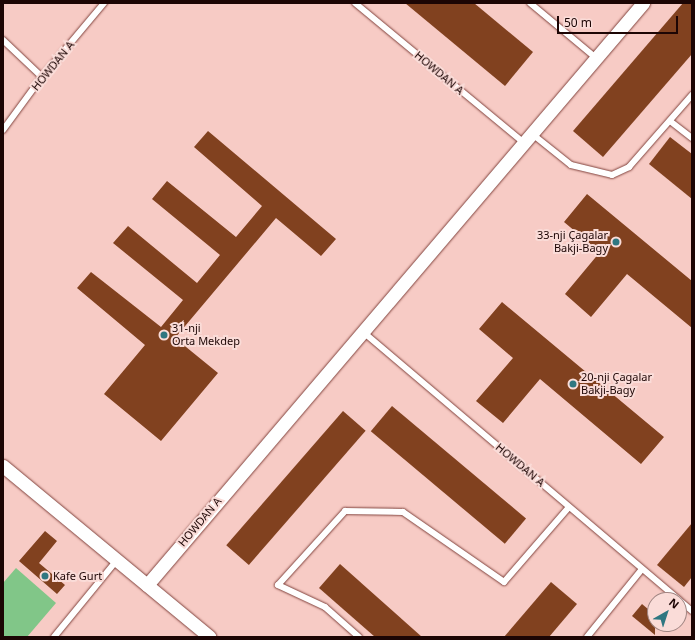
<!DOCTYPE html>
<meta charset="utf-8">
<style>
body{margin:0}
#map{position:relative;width:695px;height:640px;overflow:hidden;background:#f7cbc5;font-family:"Noto Sans",sans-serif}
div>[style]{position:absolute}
.green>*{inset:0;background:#81c688}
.building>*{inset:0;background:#81411f;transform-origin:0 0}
.roads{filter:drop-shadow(0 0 1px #82443e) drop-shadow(0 0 1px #82443e)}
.lane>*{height:6px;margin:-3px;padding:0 3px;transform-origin:3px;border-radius:3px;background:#fff}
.street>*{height:13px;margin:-6.5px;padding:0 6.5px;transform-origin:6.5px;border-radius:6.5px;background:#fff}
.dots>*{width:11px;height:11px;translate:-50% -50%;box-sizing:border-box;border:2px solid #fadcd8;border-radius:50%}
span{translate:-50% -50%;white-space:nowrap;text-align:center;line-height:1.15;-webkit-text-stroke:4px #fadcd8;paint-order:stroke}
.street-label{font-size:11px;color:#1c0504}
.poi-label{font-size:11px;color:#1c0504}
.right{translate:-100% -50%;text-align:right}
.left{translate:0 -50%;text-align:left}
.frame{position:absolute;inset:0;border:4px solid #1c0504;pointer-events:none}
.north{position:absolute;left:647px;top:592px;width:40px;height:40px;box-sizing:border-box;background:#fadcd8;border:1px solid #a18683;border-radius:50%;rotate:39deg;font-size:11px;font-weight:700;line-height:16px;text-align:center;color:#1c0504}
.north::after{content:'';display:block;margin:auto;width:14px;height:18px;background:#2f7781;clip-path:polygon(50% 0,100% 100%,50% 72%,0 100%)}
.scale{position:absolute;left:557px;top:16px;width:121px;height:18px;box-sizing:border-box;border:2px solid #1c0504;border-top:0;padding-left:5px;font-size:12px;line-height:14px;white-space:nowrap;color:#1c0504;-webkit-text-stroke:3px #fadcd8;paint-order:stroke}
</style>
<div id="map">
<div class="green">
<i style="clip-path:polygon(16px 568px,56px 603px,27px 637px,3px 637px,3px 583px)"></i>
</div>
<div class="building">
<i style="clip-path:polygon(405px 3px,474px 3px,533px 52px,505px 86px)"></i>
<i style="clip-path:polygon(683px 3px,692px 3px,692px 54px,603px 157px,573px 131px)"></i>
<i style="clip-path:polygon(208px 131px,336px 239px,321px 256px,276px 218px,175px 338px,218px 373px,161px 441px,104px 394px,145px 345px,77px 288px,91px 272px,161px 327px,183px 300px,113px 243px,128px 226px,197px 283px,220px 255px,152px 199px,167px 181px,236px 237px,262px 206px,194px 147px)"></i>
<i style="clip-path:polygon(670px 137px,692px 154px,692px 199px,649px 164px)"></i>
<i style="clip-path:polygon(587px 194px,692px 281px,692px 328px,627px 274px,591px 317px,565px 294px,600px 252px,564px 222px)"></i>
<i style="clip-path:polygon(502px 302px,664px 437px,641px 464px,540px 379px,503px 423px,476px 401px,513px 358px,479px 329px)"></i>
<i style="left:392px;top:406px;width:175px;height:33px;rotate:40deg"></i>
<i style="left:343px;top:411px;width:30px;height:178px;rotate:41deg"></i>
<i style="clip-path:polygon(692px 523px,692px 577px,684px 587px,657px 565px)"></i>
<i style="clip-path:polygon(45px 531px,57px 541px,39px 563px,65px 585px,57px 594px,19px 561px)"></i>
<i style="clip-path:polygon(340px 564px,422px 637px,375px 637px,319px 588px)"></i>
<i style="clip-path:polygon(551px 582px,577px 604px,549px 637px,504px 637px)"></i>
<i style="clip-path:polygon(642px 604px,655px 615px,655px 635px,632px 616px)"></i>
</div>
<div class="roads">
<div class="lane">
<i style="left:355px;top:3px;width:218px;rotate:39.6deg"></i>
<i style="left:530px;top:3px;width:86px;rotate:39.8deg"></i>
<i style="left:3px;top:40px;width:54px;rotate:43.5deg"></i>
<i style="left:670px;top:121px;width:28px;rotate:38deg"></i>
<i style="left:3px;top:130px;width:66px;rotate:-53.7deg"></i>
<i style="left:42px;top:77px;width:97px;rotate:-50deg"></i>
<i style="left:531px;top:133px;width:51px;rotate:38.7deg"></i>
<i style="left:571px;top:165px;width:42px;rotate:13.7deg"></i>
<i style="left:612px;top:175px;width:19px;rotate:-25deg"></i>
<i style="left:629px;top:167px;width:96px;rotate:-48.8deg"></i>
<i style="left:362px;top:331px;width:416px;rotate:40.3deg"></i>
<i style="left:679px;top:600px;width:17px;rotate:40deg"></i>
<i style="left:54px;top:637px;width:99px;rotate:-50.7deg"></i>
<i style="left:359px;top:637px;width:45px;rotate:-138.6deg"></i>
<i style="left:325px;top:607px;width:52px;rotate:-154.9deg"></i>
<i style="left:278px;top:585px;width:100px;rotate:-47.8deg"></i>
<i style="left:345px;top:511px;width:58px;rotate:1deg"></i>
<i style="left:403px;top:512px;width:123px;rotate:34.7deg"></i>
<i style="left:504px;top:582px;width:99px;rotate:-49.1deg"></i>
<i style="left:587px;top:637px;width:87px;rotate:-51deg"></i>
</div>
<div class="street">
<i style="left:3px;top:466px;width:268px;rotate:39.6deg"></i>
<i style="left:147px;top:585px;width:765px;rotate:-49.56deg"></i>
</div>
</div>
<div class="dots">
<i style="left:616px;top:242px;background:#2f7781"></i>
<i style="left:164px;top:335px;background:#2f7781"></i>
<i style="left:573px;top:384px;background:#2f7781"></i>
<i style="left:45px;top:576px;background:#2f7781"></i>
</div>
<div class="street-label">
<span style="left:53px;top:66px;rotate:-51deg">HOWDAN A</span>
<span style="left:439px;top:73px;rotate:40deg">HOWDAN A</span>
<span style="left:520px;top:465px;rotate:40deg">HOWDAN A</span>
<span style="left:200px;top:522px;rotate:-50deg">HOWDAN A</span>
</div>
<div class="poi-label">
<span class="right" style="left:608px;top:242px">33-nji Çagalar<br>Bakji-Bagy</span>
<span class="left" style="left:172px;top:335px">31-nji<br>Orta Mekdep</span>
<span class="left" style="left:581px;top:384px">20-nji Çagalar<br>Bakji-Bagy</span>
<span class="left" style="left:53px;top:576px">Kafe Gurt</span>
</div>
<div class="frame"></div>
<div class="north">N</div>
<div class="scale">50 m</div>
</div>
